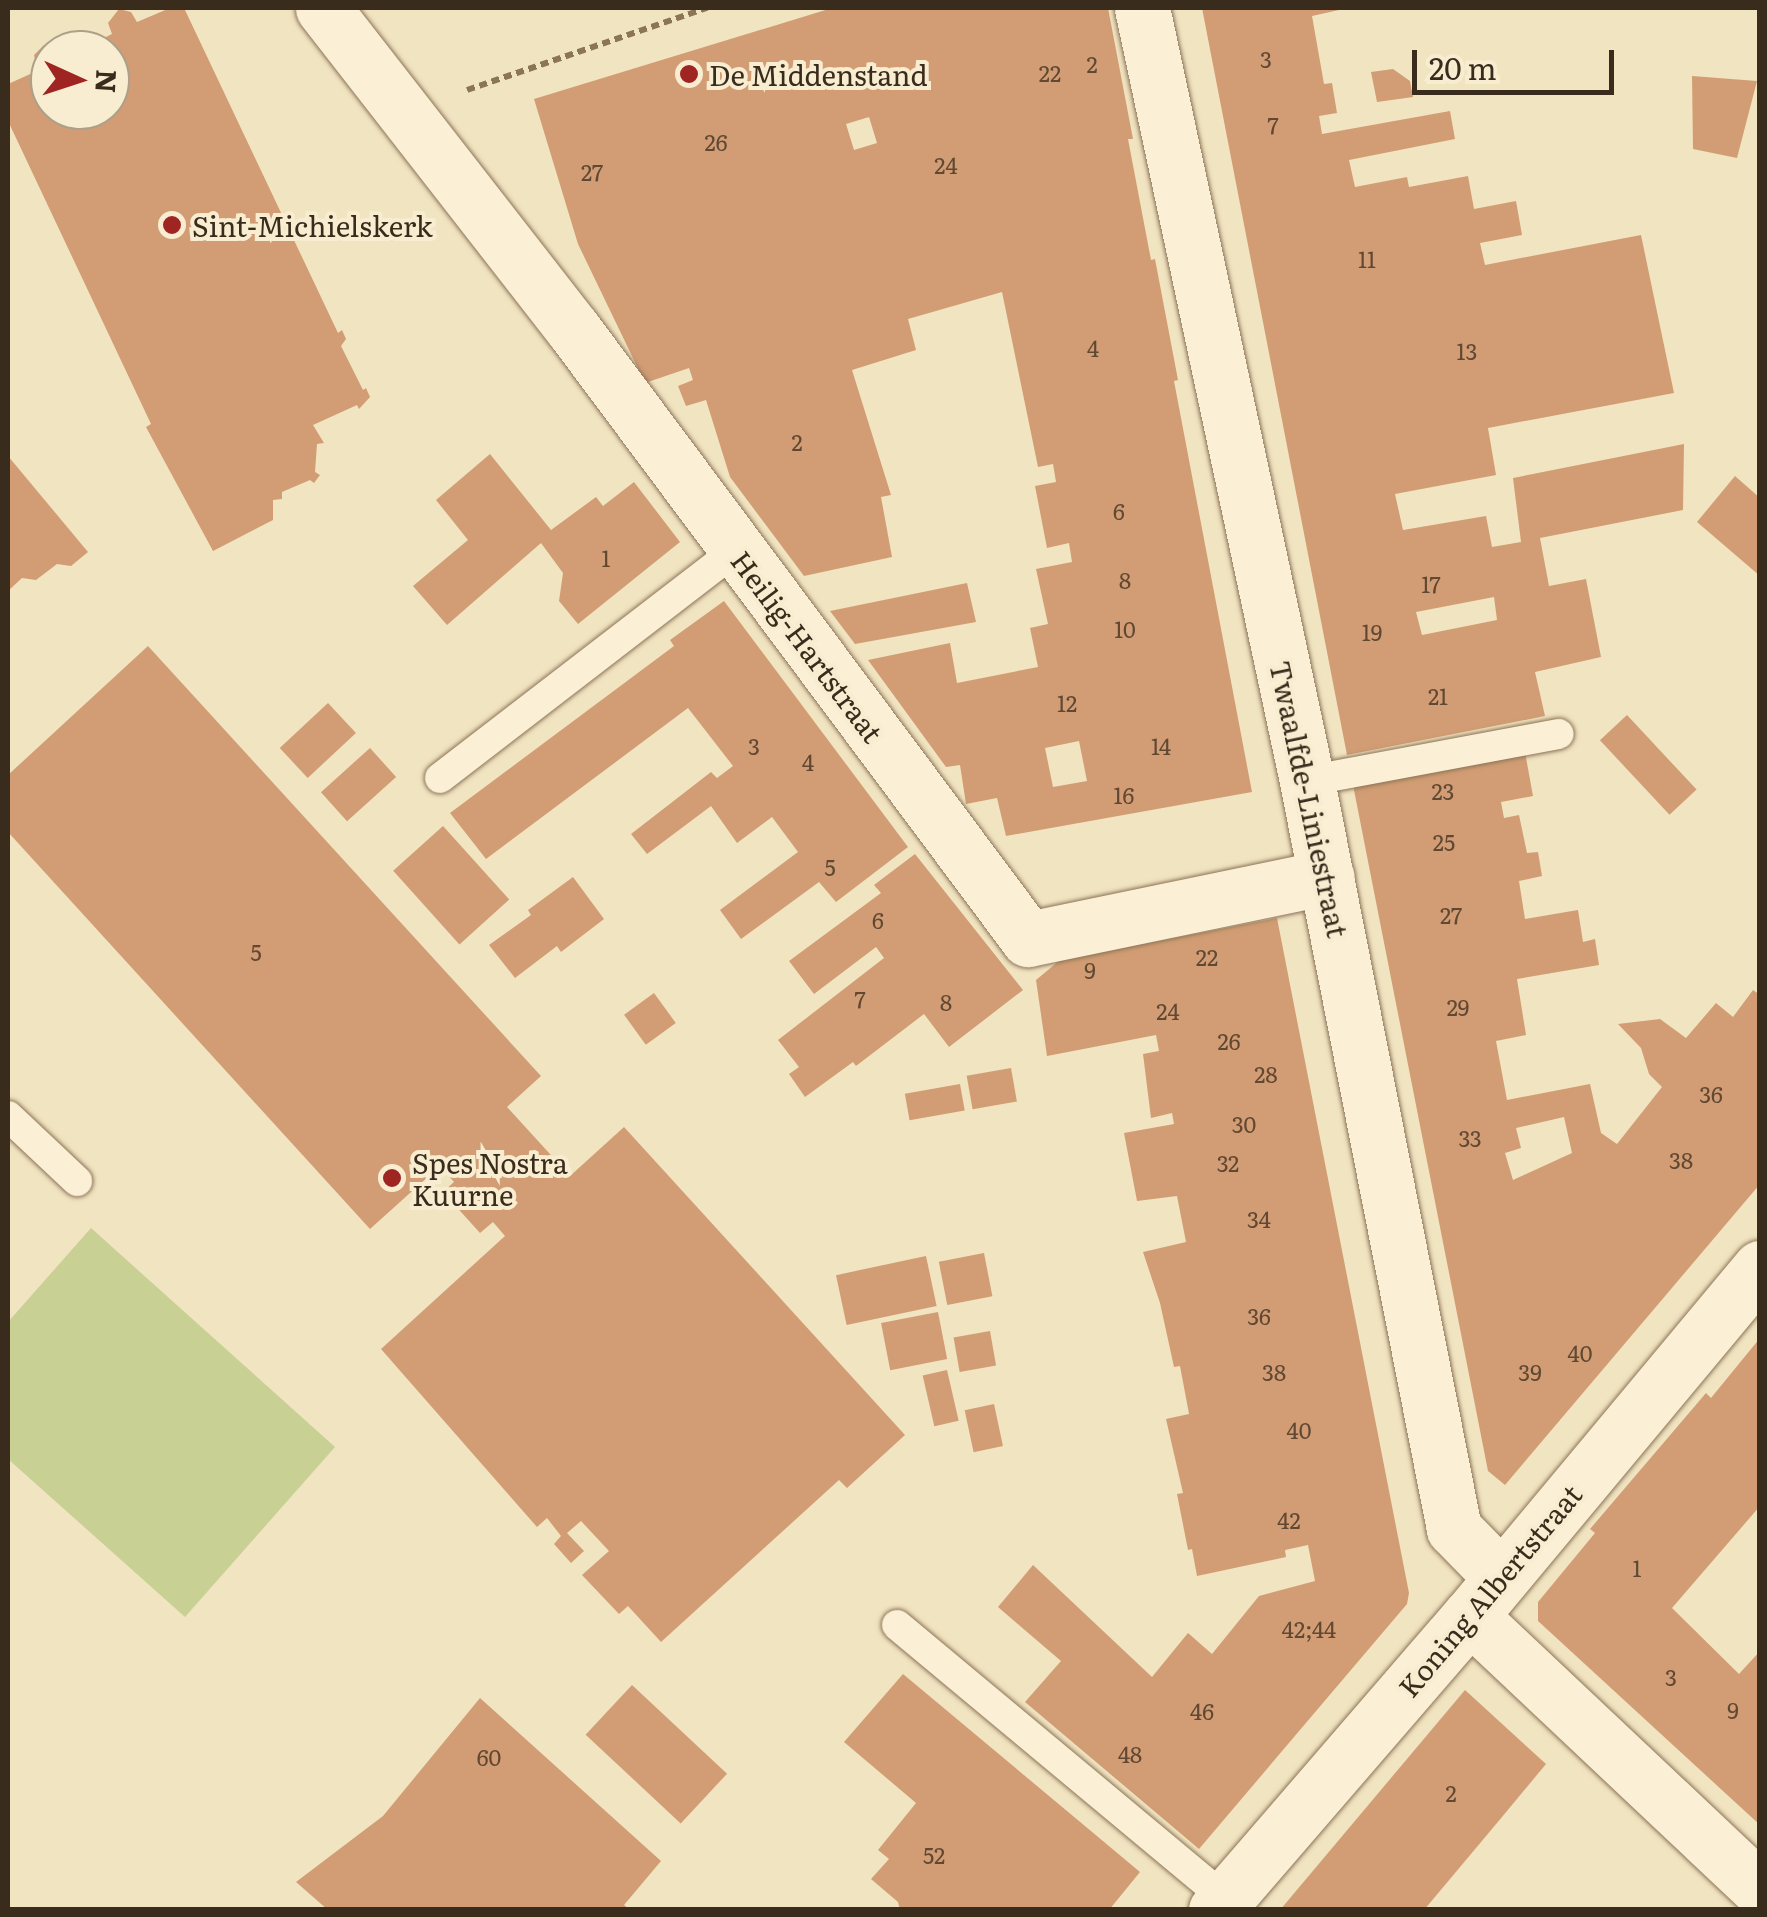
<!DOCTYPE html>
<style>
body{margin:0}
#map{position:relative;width:1767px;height:1917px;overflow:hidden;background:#f1e4c1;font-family:Literata,serif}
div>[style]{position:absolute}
.green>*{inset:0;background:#c8d094}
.building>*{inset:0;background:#d29d74;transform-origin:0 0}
.path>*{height:6px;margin-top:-3px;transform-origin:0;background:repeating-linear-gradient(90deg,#8c7457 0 8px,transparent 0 13px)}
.roads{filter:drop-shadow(0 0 2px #8c7457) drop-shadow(0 0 2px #8c7457)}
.lane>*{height:30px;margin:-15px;padding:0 15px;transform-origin:15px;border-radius:15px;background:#fbf0d5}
.street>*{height:55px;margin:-27.5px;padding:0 27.5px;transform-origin:27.5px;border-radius:27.5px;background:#fbf0d5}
.dots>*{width:28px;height:28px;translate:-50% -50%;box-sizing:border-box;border:5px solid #f8edd1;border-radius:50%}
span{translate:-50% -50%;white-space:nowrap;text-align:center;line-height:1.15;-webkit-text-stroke:8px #f8edd1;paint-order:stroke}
.number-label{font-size:22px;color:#604833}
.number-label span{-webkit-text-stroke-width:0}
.poi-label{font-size:28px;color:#3a2c1d}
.left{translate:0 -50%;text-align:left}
.street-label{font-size:28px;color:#3a2c1d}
.frame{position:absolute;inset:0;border:10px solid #3a2c1d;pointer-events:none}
.north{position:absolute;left:30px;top:30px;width:100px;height:100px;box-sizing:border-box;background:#f8edd1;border:2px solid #aca089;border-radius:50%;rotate:93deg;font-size:28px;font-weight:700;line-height:40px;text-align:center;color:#3a2c1d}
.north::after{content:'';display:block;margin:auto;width:35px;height:45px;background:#9f2523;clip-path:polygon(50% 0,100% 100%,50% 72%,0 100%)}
.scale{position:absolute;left:1412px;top:50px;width:202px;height:45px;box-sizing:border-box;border:5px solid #3a2c1d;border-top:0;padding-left:12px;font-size:30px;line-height:35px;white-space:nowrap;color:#3a2c1d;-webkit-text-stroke:8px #f8edd1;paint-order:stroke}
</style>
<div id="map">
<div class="green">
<i style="clip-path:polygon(91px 1228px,335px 1447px,185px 1617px,8px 1459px,8px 1322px)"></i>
</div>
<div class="building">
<i style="clip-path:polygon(170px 8px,191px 8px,185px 10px,338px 333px,342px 330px,346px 339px,341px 346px,363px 390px,366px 388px,370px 397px,359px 409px,357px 405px,313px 425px,324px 443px,317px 444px,315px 472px,320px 475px,314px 483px,310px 480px,282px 492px,282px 499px,273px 500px,273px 520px,213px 551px,146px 427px,151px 424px,8px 121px,8px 84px,37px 71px,34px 55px,44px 45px,62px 50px,50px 50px,50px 110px,110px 110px,110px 50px,79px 50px,112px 34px,108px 23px,119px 9px,131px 12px,137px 22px)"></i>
<i style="clip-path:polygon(evenodd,832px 8px,1108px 8px,1133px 139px,1128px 139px,1151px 260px,1155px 259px,1178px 380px,1174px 381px,1252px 792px,1006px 836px,997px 798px,966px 804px,960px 765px,946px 767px,868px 660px,950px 643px,957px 683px,1038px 667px,1030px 628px,1048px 624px,1036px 569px,1072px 562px,1069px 543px,1047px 548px,1035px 486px,1056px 482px,1053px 464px,1038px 467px,1002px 292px,908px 319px,916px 350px,852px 370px,891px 495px,881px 497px,892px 557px,804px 576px,730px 477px,706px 400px,686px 406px,678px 386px,693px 380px,689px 368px,645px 383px,578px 244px,534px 99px,832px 8px,869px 117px,877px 143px,854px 150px,846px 124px,869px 117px,832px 8px,1079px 741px,1087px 781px,1053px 787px,1045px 748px,1079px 741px)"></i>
<i style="clip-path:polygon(evenodd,1202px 8px,1348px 8px,1312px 16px,1324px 84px,1332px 83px,1337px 113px,1319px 116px,1322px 134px,1450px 111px,1455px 139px,1349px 160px,1355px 187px,1407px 177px,1409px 187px,1468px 176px,1474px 209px,1516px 201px,1522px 235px,1480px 243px,1485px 265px,1641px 235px,1674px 393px,1488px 428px,1496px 475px,1395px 494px,1403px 530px,1486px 516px,1492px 547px,1521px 542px,1513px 478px,1684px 444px,1683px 510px,1540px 538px,1549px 586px,1586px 579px,1601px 657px,1535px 672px,1545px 716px,1347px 755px,1202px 8px,1494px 597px,1497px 620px,1422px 635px,1416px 612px,1494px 597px)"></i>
<i style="clip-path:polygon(1393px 69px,1410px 81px,1413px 97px,1377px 102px,1371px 72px)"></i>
<i style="clip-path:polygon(1692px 76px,1757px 81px,1737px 158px,1693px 149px)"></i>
<i style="clip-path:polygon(490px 454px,551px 530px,596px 497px,603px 506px,634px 482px,680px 542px,578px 624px,559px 601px,563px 573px,541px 543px,447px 625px,413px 586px,468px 540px,436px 500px)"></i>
<i style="clip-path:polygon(8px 456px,88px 552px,71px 566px,57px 564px,36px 580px,22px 578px,8px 591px)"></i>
<i style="clip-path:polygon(1735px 476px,1760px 498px,1760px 576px,1697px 522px)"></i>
<i style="clip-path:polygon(967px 583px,976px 622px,855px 644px,830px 611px)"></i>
<i style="clip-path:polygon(724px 601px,908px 847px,836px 902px,819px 882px,741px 939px,720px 910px,798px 852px,772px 817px,737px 843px,711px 806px,647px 854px,631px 834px,711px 772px,717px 778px,733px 766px,688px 708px,486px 859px,450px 813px,674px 646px,670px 640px)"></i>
<i style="clip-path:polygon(148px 646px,541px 1076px,507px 1107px,570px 1176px,624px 1127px,905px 1435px,847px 1488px,839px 1480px,661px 1642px,628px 1606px,619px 1614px,582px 1575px,609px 1551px,581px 1521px,567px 1533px,584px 1551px,571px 1563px,554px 1544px,561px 1536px,547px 1518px,537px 1527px,381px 1349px,505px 1236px,493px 1222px,480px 1233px,443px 1192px,454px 1182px,440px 1166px,370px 1229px,8px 832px,8px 775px)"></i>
<i style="left:328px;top:703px;width:41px;height:66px;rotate:47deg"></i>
<i style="left:1627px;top:715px;width:102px;height:37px;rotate:47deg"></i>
<i style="left:370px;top:748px;width:39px;height:66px;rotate:48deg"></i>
<i style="clip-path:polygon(evenodd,1525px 752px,1533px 796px,1501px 802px,1504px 818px,1519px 815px,1527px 853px,1538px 852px,1542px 876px,1519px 881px,1525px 919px,1578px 910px,1583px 942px,1595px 939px,1599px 965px,1517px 979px,1526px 1035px,1496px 1041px,1507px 1100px,1590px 1084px,1601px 1133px,1617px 1144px,1662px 1087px,1649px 1074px,1641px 1048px,1618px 1024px,1660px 1019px,1686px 1038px,1716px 1003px,1733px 1017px,1753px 990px,1760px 995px,1760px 1184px,1505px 1485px,1488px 1471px,1353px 785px,1525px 752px,1564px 1117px,1572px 1153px,1513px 1180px,1505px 1153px,1521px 1148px,1516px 1128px,1564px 1117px)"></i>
<i style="left:443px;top:826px;width:99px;height:67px;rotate:48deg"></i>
<i style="clip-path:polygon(915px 854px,1023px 990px,949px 1047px,924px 1014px,856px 1066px,853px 1062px,805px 1097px,789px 1074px,799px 1067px,778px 1040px,884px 958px,876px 947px,814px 994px,789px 961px,881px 893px,874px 885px)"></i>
<i style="clip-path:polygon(573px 877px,604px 919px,561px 952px,557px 946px,515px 978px,489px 945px,531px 915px,528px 910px)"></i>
<i style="clip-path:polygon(1277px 918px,1409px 1593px,1407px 1604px,1199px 1849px,1025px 1702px,1061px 1661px,998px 1607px,1033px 1565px,1152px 1677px,1188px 1633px,1212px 1654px,1259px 1596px,1315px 1581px,1308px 1545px,1285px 1550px,1286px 1557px,1197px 1576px,1192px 1549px,1188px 1550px,1177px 1494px,1183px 1493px,1166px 1419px,1189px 1414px,1180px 1366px,1174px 1367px,1160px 1303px,1143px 1252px,1186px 1242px,1177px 1196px,1137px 1201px,1124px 1133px,1174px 1124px,1172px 1113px,1151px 1118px,1143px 1054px,1159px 1051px,1156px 1035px,1047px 1056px,1036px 980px,1060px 960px)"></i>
<i style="left:654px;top:993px;width:37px;height:37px;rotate:54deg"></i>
<i style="left:1011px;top:1068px;width:34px;height:45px;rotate:80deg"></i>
<i style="left:960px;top:1084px;width:27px;height:56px;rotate:80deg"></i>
<i style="left:984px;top:1253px;width:44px;height:46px;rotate:79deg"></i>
<i style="left:926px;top:1256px;width:51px;height:92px;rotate:78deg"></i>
<i style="left:938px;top:1312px;width:48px;height:58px;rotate:79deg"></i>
<i style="left:990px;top:1331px;width:35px;height:37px;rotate:80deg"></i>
<i style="clip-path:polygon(1760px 1338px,1760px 1506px,1672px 1608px,1739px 1674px,1760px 1651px,1760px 1825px,1538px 1621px,1538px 1602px,1595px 1533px,1590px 1529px,1706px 1393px,1711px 1398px)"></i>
<i style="left:947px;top:1370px;width:52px;height:25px;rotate:77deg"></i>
<i style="left:994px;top:1404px;width:43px;height:30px;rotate:78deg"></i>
<i style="clip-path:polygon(903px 1674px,1140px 1872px,1109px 1910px,900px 1910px,898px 1902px,871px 1879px,889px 1859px,878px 1850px,916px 1803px,844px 1742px)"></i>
<i style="left:632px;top:1685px;width:130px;height:68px;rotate:43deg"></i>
<i style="clip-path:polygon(1465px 1690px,1546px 1764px,1502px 1817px,1424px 1910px,1280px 1910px)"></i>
<i style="clip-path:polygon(480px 1698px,661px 1861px,624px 1905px,630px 1910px,328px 1910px,296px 1882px,383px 1816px)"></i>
</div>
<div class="path">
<i style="left:467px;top:90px;width:254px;rotate:-18.9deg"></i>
</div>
<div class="roads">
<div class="lane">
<i style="left:440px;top:778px;width:374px;rotate:-37.6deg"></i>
<i style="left:1307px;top:781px;width:256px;rotate:-10.6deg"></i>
<i style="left:8px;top:1116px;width:95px;rotate:43.3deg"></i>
<i style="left:897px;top:1625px;width:427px;rotate:39.8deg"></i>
</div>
<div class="street">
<i style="left:323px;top:8px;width:407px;rotate:52.1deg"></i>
<i style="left:573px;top:329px;width:761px;rotate:53.28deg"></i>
<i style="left:1028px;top:939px;width:305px;rotate:-11.7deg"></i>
<i style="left:1142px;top:8px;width:790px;rotate:77.95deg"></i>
<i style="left:1307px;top:781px;width:762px;rotate:78.88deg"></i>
<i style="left:1454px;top:1529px;width:66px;rotate:45.6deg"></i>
<i style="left:1470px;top:1616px;width:398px;rotate:43.3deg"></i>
<i style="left:1216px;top:1910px;width:389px;rotate:-49.2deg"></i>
<i style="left:1470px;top:1616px;width:453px;rotate:-50.2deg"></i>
</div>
</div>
<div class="dots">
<i style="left:689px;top:74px;background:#9f2523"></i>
<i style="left:172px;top:225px;background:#9f2523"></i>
<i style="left:392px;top:1178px;background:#9f2523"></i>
</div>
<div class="number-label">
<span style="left:1266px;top:59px">3</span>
<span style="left:1092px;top:64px">2</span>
<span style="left:1050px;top:73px">22</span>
<span style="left:1273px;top:125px">7</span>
<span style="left:716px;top:142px">26</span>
<span style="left:946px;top:165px">24</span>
<span style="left:592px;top:172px">27</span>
<span style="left:1367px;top:259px">11</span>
<span style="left:1093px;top:348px">4</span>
<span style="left:1467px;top:351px">13</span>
<span style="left:797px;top:442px">2</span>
<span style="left:1119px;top:511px">6</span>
<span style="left:606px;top:558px">1</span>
<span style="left:1125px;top:580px">8</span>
<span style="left:1431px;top:584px">17</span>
<span style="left:1125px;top:629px">10</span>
<span style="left:1372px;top:632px">19</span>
<span style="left:1438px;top:696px">21</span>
<span style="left:1067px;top:703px">12</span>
<span style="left:754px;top:746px">3</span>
<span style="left:1161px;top:746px">14</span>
<span style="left:808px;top:762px">4</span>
<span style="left:1443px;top:791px">23</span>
<span style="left:1124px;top:795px">16</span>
<span style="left:1444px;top:842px">25</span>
<span style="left:830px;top:867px">5</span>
<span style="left:1451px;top:915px">27</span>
<span style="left:878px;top:920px">6</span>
<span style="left:256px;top:952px">5</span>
<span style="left:1207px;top:957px">22</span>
<span style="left:1090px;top:970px">9</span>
<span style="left:860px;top:999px">7</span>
<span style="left:946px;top:1002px">8</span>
<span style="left:1458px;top:1007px">29</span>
<span style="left:1168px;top:1011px">24</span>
<span style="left:1229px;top:1041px">26</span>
<span style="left:1266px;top:1074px">28</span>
<span style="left:1711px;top:1094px">36</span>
<span style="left:1244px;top:1124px">30</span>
<span style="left:1470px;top:1138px">33</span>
<span style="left:1681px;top:1160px">38</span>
<span style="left:1228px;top:1163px">32</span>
<span style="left:1259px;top:1219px">34</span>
<span style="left:1259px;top:1316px">36</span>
<span style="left:1580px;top:1353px">40</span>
<span style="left:1274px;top:1372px">38</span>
<span style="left:1530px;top:1372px">39</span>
<span style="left:1299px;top:1430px">40</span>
<span style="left:1289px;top:1520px">42</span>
<span style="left:1637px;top:1568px">1</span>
<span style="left:1309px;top:1629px">42;44</span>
<span style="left:1671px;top:1677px">3</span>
<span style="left:1733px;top:1710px">9</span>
<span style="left:1202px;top:1711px">46</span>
<span style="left:1130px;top:1754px">48</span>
<span style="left:489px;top:1757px">60</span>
<span style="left:1451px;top:1793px">2</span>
<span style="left:934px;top:1855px">52</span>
</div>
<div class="poi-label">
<span class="left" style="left:709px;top:74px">De Middenstand</span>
<span class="left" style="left:192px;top:225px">Sint-Michielskerk</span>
<span class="left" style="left:412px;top:1178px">Spes Nostra<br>Kuurne</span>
</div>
<div class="street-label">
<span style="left:808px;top:646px;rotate:53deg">Heilig-Hartstraat</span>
<span style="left:1310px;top:799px;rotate:78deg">Twaalfde-Liniestraat</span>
<span style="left:1489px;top:1590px;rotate:-50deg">Koning Albertstraat</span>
</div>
<div class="frame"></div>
<div class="north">N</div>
<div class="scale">20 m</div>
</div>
